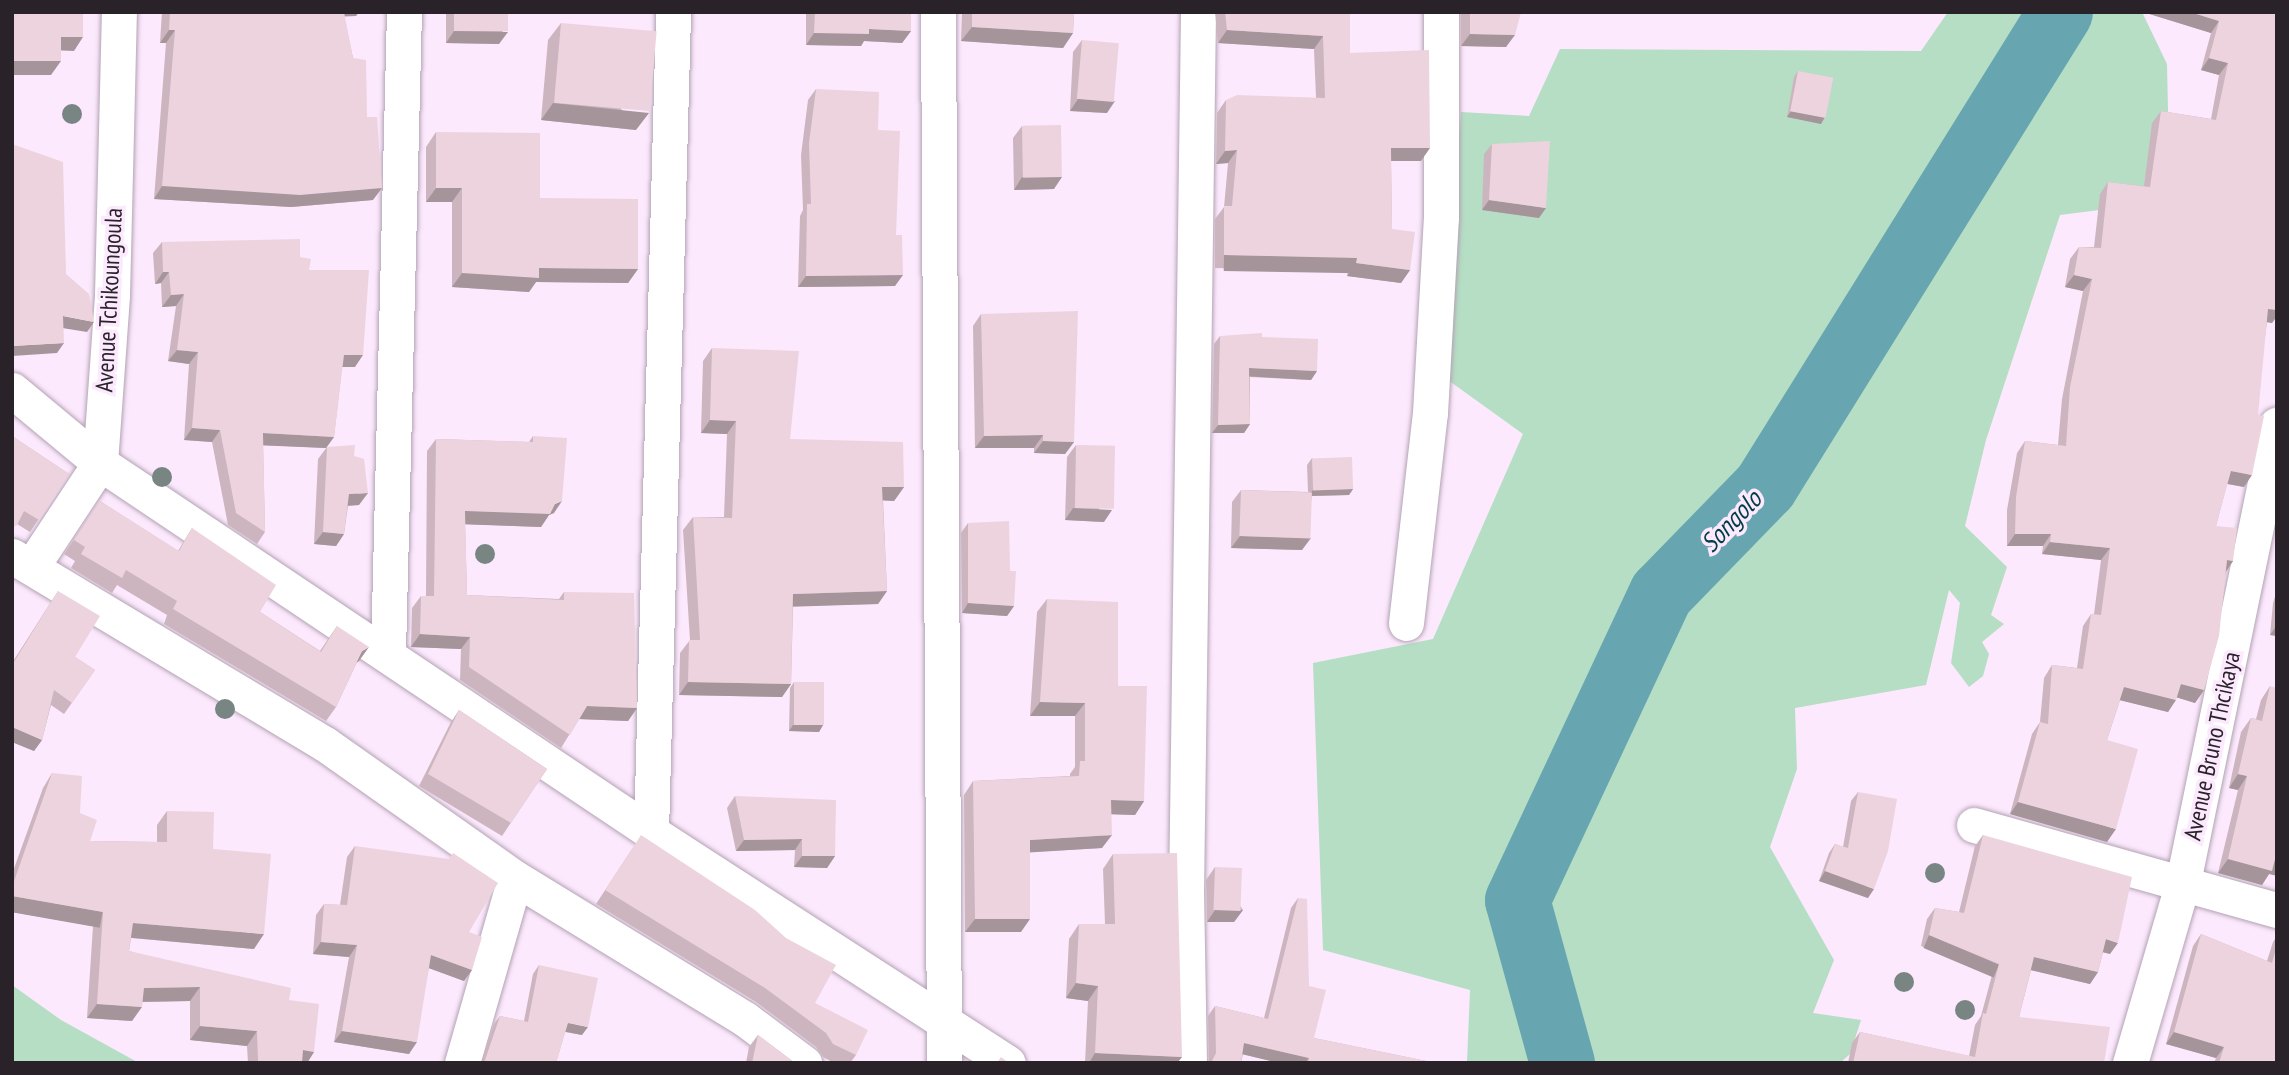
<!DOCTYPE html>
<style>
body{margin:0}
#map{position:relative;width:2289px;height:1075px;overflow:hidden;background:#fce9fd;font-family:"PT Sans Narrow",sans-serif}
div>[style]{position:absolute}
.green>*{inset:0;background:#b5dec4}
.river>*{height:65px;margin:-32.5px;padding:0 32.5px;transform-origin:32.5px;border-radius:32.5px;background:#67a6b1}
.roads{filter:drop-shadow(0 0 2px #b3a2b4) drop-shadow(0 0 2px #b3a2b4)}
.minor>*{height:35px;margin:-17.5px;padding:0 17.5px;transform-origin:17.5px;border-radius:17.5px;background:#fff}
.trees>*{width:20px;height:20px;margin:-10px;border-radius:50%;background:#788583}
.wall>*{inset:0;background:#ccb5bf}
.shaded-wall>*{inset:0;background:#a6949b;transform-origin:0 0}
.building>*{inset:0;background:#edd3de;transform-origin:0 0}
span{translate:-50% -50%;white-space:nowrap;text-align:center;line-height:1.15;-webkit-text-stroke:7px #fce9fd;paint-order:stroke}
.street-label{font-size:24px;color:#292229}
.water-label{font-size:26px;color:#003d46;font-style:italic}
.frame{position:absolute;inset:0;border:14px solid #292229;pointer-events:none}
</style>
<div id="map">
<div class="green">
<i style="clip-path:polygon(1948px 12px,2142px 12px,2167px 64px,2170px 201px,2060px 215px,1986px 440px,1965px 526px,2007px 567px,1991px 615px,2004px 624px,1982px 642px,1989px 654px,1983px 676px,1969px 687px,1951px 663px,1960px 603px,1949px 590px,1926px 685px,1795px 708px,1797px 769px,1770px 847px,1834px 960px,1813px 1013px,1861px 1020px,1850px 1054px,1840px 1063px,1467px 1063px,1470px 990px,1323px 950px,1313px 663px,1433px 639px,1523px 434px,1441px 375px,1461px 112px,1529px 116px,1560px 49px,1921px 51px)"></i>
<i style="clip-path:polygon(12px 985px,61px 1020px,139px 1063px,12px 1063px)"></i>
</div>
<div class="river">
<i style="left:1562px;top:1063px;width:169px;rotate:-105.4deg"></i>
<i style="left:1517px;top:900px;width:339px;rotate:-64.9deg"></i>
<i style="left:1661px;top:593px;width:149px;rotate:-45.8deg"></i>
<i style="left:1765px;top:486px;width:558px;rotate:-58.1deg"></i>
</div>
<div class="roads">
<div class="minor">
<i style="left:938px;top:12px;width:1051px;rotate:89.67deg"></i>
<i style="left:12px;top:390px;width:114px;rotate:39.7deg"></i>
<i style="left:100px;top:463px;width:663px;rotate:33.81deg"></i>
<i style="left:651px;top:832px;width:425px;rotate:32.9deg"></i>
<i style="left:12px;top:556px;width:365px;rotate:31deg"></i>
<i style="left:325px;top:744px;width:232px;rotate:35.2deg"></i>
<i style="left:515px;top:878px;width:270px;rotate:31.5deg"></i>
<i style="left:745px;top:1019px;width:74px;rotate:36.7deg"></i>
<i style="left:32px;top:566px;width:123px;rotate:-56.6deg"></i>
<i style="left:100px;top:463px;width:168px;rotate:-85.9deg"></i>
<i style="left:112px;top:295px;width:283px;rotate:-88.6deg"></i>
<i style="left:1406px;top:623px;width:211px;rotate:-83.5deg"></i>
<i style="left:1430px;top:413px;width:195px;rotate:-86.8deg"></i>
<i style="left:1441px;top:218px;width:206px;rotate:-90deg"></i>
<i style="left:388px;top:652px;width:640px;rotate:-88.57deg"></i>
<i style="left:1974px;top:825px;width:315px;rotate:15.7deg"></i>
<i style="left:651px;top:832px;width:820px;rotate:-88.46deg"></i>
<i style="left:462px;top:1063px;width:192px;rotate:-74deg"></i>
<i style="left:1189px;top:1063px;width:169px;rotate:-91deg"></i>
<i style="left:1186px;top:894px;width:882px;rotate:-89.22deg"></i>
<i style="left:2130px;top:1063px;width:189px;rotate:-73.7deg"></i>
<i style="left:2183px;top:882px;width:467px;rotate:-78.4deg"></i>
</div>
</div>
<div class="trees">
<i style="left:72px;top:114px"></i>
<i style="left:162px;top:477px"></i>
<i style="left:485px;top:554px"></i>
<i style="left:225px;top:709px"></i>
<i style="left:1935px;top:873px"></i>
<i style="left:1904px;top:982px"></i>
<i style="left:1965px;top:1010px"></i>
</div>
<div class="wall">
<i style="clip-path:polygon(162px 12px,359px 12px,356px 16px,344px 16px,353px 58px,367px 117px,373px 200px,291px 207px,154px 199px,166px 43px,160px 43px)"></i>
<i style="clip-path:polygon(446px 12px,508px 12px,499px 44px,446px 43px)"></i>
<i style="clip-path:polygon(806px 12px,911px 12px,911px 31px,902px 43px,864px 41px,861px 46px,806px 45px)"></i>
<i style="clip-path:polygon(962px 12px,1074px 12px,1073px 33px,1063px 48px,961px 41px)"></i>
<i style="clip-path:polygon(1215px 12px,1350px 12px,1350px 53px,1421px 161px,1391px 161px,1392px 229px,1410px 270px,1401px 283px,1347px 276px,1348px 271px,1215px 268px,1215px 219px,1224px 207px,1228px 163px,1216px 164px,1217px 113px,1226px 100px,1316px 98px,1314px 49px,1218px 43px)"></i>
<i style="clip-path:polygon(1461px 12px,1521px 12px,1506px 47px,1461px 46px)"></i>
<i style="clip-path:polygon(2143px 12px,2277px 12px,2277px 316px,2272px 323px,2267px 322px,2244px 487px,2227px 484px,2216px 526px,2233px 561px,2226px 572px,2204px 690px,2195px 703px,2177px 697px,2168px 712px,2120px 700px,2107px 740px,2107px 842px,2010px 814px,2032px 734px,2040px 722px,2044px 678px,2052px 665px,2077px 668px,2083px 626px,2091px 614px,2094px 614px,2101px 560px,2042px 554px,2043px 546px,2007px 546px,2007px 510px,2017px 453px,2025px 441px,2058px 445px,2062px 399px,2083px 291px,2065px 287px,2070px 259px,2079px 247px,2094px 247px,2100px 194px,2108px 182px,2144px 186px,2152px 123px,2161px 111px,2211px 119px,2219px 75px,2201px 70px,2211px 33px)"></i>
<i style="clip-path:polygon(561px 23px,636px 130px,541px 120px,548px 40px)"></i>
<i style="clip-path:polygon(1082px 40px,1107px 113px,1070px 111px,1073px 52px)"></i>
<i style="clip-path:polygon(1798px 71px,1821px 124px,1787px 117px,1794px 77px)"></i>
<i style="clip-path:polygon(816px 89px,878px 130px,895px 286px,798px 287px,800px 216px,803px 210px,801px 155px,808px 100px)"></i>
<i style="clip-path:polygon(1022px 126px,1054px 189px,1014px 190px,1013px 138px)"></i>
<i style="clip-path:polygon(436px 132px,540px 198px,638px 269px,628px 283px,536px 282px,529px 292px,452px 287px,452px 202px,426px 202px,426px 147px)"></i>
<i style="clip-path:polygon(1492px 144px,1539px 218px,1482px 210px,1484px 154px)"></i>
<i style="clip-path:polygon(162px 242px,300px 257px,309px 270px,355px 367px,342px 367px,334px 437px,326px 448px,263px 445px,265px 532px,257px 544px,228px 525px,212px 442px,184px 440px,189px 364px,168px 361px,176px 306px,162px 307px,161px 283px,155px 284px,153px 253px)"></i>
<i style="clip-path:polygon(981px 314px,1074px 442px,1065px 454px,1034px 453px,1034px 448px,975px 448px,973px 326px)"></i>
<i style="clip-path:polygon(1220px 336px,1262px 337px,1317px 371px,1311px 380px,1250px 377px,1250px 424px,1244px 433px,1212px 433px,1214px 344px)"></i>
<i style="clip-path:polygon(712px 348px,790px 439px,904px 487px,894px 501px,883px 500px,887px 591px,878px 604px,793px 606px,791px 684px,782px 697px,679px 695px,680px 653px,690px 640px,683px 530px,693px 517px,724px 517px,727px 434px,701px 433px,703px 361px)"></i>
<i style="clip-path:polygon(12px 436px,69px 474px,30px 532px,17px 524px)"></i>
<i style="clip-path:polygon(533px 436px,554px 513px,549px 515px,541px 527px,465px 524px,467px 595px,559px 599px,564px 592px,637px 708px,628px 721px,579px 719px,561px 748px,460px 680px,461px 649px,411px 647px,412px 608px,421px 596px,426px 596px,427px 451px,436px 439px,529px 442px)"></i>
<i style="clip-path:polygon(1076px 445px,1104px 522px,1065px 520px,1067px 457px)"></i>
<i style="clip-path:polygon(327px 447px,354px 456px,359px 505px,348px 506px,344px 534px,336px 546px,314px 544px,318px 459px)"></i>
<i style="clip-path:polygon(1312px 458px,1353px 489px,1349px 495px,1312px 496px,1302px 550px,1231px 548px,1232px 502px,1241px 490px,1308px 492px,1307px 465px)"></i>
<i style="clip-path:polygon(100px 501px,178px 551px,192px 528px,260px 612px,320px 651px,337px 626px,359px 661px,357px 662px,336px 707px,326px 721px,164px 624px,167px 615px,117px 585px,112px 593px,71px 568px,75px 561px,64px 554px)"></i>
<i style="clip-path:polygon(968px 523px,1010px 571px,1014px 606px,1007px 616px,962px 613px,961px 533px)"></i>
<i style="clip-path:polygon(2277px 590px,2277px 636px,2270px 635px,2273px 603px)"></i>
<i style="clip-path:polygon(58px 591px,75px 657px,95px 670px,64px 714px,51px 705px,42px 740px,34px 751px,12px 742px,12px 663px)"></i>
<i style="clip-path:polygon(1047px 599px,1118px 686px,1144px 801px,1135px 815px,1111px 814px,1102px 848px,1030px 852px,1021px 932px,965px 932px,964px 795px,973px 781px,1070px 776px,1070px 774px,1075px 767px,1075px 716px,1030px 716px,1037px 612px)"></i>
<i style="clip-path:polygon(794px 682px,823px 725px,819px 732px,789px 731px,790px 688px)"></i>
<i style="clip-path:polygon(2270px 686px,2269px 874px,2262px 885px,2218px 873px,2238px 790px,2229px 788px,2241px 732px,2251px 718px,2256px 719px,2261px 700px)"></i>
<i style="clip-path:polygon(459px 710px,547px 769px,502px 836px,419px 786px,451px 722px)"></i>
<i style="clip-path:polygon(52px 773px,80px 813px,90px 841px,157px 842px,157px 825px,167px 811px,213px 849px,254px 949px,131px 938px,129px 951px,289px 1000px,314px 1052px,307px 1063px,248px 1063px,247px 1046px,190px 1040px,190px 1001px,142px 1002px,132px 1021px,87px 1018px,93px 926px,12px 912px,12px 874px,43px 788px)"></i>
<i style="clip-path:polygon(1858px 792px,1868px 898px,1819px 881px,1829px 853px,1835px 844px,1843px 847px,1851px 801px)"></i>
<i style="clip-path:polygon(735px 796px,835px 856px,827px 868px,794px 867px,795px 850px,736px 851px,727px 808px)"></i>
<i style="clip-path:polygon(1983px 835px,2110px 954px,2103px 952px,2098px 972px,2090px 984px,2031px 970px,2019px 1017px,2104px 1063px,1848px 1063px,1852px 1043px,1860px 1032px,1969px 1056px,1975px 1025px,1981px 1016px,1992px 975px,1921px 946px,1927px 919px,1935px 908px,1959px 912px,1975px 846px)"></i>
<i style="clip-path:polygon(355px 846px,469px 932px,472px 970px,464px 981px,429px 968px,409px 1054px,334px 1042px,349px 957px,313px 954px,316px 915px,324px 904px,340px 905px,347px 857px)"></i>
<i style="clip-path:polygon(632px 849px,815px 1003px,856px 1055px,850px 1063px,834px 1063px,823px 1057px,816px 1047px,756px 1002px,596px 904px)"></i>
<i style="clip-path:polygon(1113px 854px,1182px 1057px,1177px 1063px,1085px 1063px,1088px 1001px,1066px 998px,1069px 939px,1079px 924px,1105px 924px,1103px 869px)"></i>
<i style="clip-path:polygon(1215px 867px,1243px 910px,1234px 922px,1207px 922px,1206px 880px)"></i>
<i style="clip-path:polygon(1298px 898px,1314px 1038px,1436px 1063px,1279px 1063px,1243px 1054px,1241px 1063px,1209px 1063px,1208px 1016px,1215px 1006px,1264px 1018px,1291px 908px)"></i>
<i style="clip-path:polygon(2201px 934px,2267px 961px,2273px 942px,2277px 936px,2277px 1063px,2214px 1063px,2216px 1058px,2166px 1044px,2193px 946px)"></i>
<i style="clip-path:polygon(539px 965px,582px 1035px,565px 1032px,556px 1063px,481px 1063px,494px 1024px,500px 1016px,524px 1021px,533px 974px)"></i>
<i style="clip-path:polygon(758px 1035px,795px 1063px,746px 1063px,749px 1047px)"></i>
</div>
<div class="shaded-wall">
<i style="clip-path:polygon(337px 12px,359px 12px,356px 16px,333px 17px)"></i>
<i style="clip-path:polygon(2143px 12px,2190px 12px,2219px 21px,2211px 33px)"></i>
<i style="clip-path:polygon(972px 27px,1073px 33px,1063px 48px,961px 41px)"></i>
<i style="clip-path:polygon(869px 29px,911px 31px,902px 43px,864px 41px,861px 46px,806px 45px,814px 33px)"></i>
<i style="clip-path:polygon(169px 30px,175px 30px,166px 43px,160px 43px)"></i>
<i style="clip-path:polygon(1227px 30px,1323px 36px,1314px 49px,1218px 43px)"></i>
<i style="clip-path:polygon(454px 31px,508px 32px,499px 44px,446px 43px)"></i>
<i style="clip-path:polygon(1470px 34px,1515px 35px,1506px 47px,1461px 46px)"></i>
<i style="clip-path:polygon(61px 37px,83px 37px,74px 51px,51px 50px)"></i>
<i style="clip-path:polygon(2209px 58px,2228px 63px,2219px 75px,2201px 70px)"></i>
<i style="clip-path:polygon(14px 61px,61px 61px,51px 75px,13px 75px,14px 73px)"></i>
<i style="clip-path:polygon(1078px 99px,1115px 101px,1107px 113px,1070px 111px)"></i>
<i style="clip-path:polygon(553px 103px,649px 113px,636px 130px,541px 120px)"></i>
<i style="clip-path:polygon(1791px 111px,1825px 117px,1821px 124px,1787px 117px)"></i>
<i style="clip-path:polygon(1391px 148px,1430px 148px,1421px 161px,1382px 161px)"></i>
<i style="clip-path:polygon(1237px 150px,1228px 163px,1216px 164px,1225px 151px)"></i>
<i style="clip-path:polygon(1022px 177px,1062px 177px,1054px 189px,1014px 190px)"></i>
<i style="clip-path:polygon(162px 186px,382px 188px,373px 200px,291px 207px,154px 199px)"></i>
<i style="clip-path:polygon(436px 188px,462px 188px,452px 202px,426px 202px)"></i>
<i style="clip-path:polygon(1489px 200px,1546px 208px,1539px 218px,1482px 210px)"></i>
<i style="left:1224px;top:255px;width:133px;height:16px;rotate:1deg"></i>
<i style="clip-path:polygon(1356px 263px,1410px 270px,1401px 283px,1347px 276px)"></i>
<i style="clip-path:polygon(539px 268px,638px 269px,628px 283px,536px 282px,529px 292px,452px 287px,462px 273px)"></i>
<i style="clip-path:polygon(163px 272px,169px 272px,161px 283px,155px 284px)"></i>
<i style="clip-path:polygon(903px 275px,895px 286px,798px 287px,806px 276px)"></i>
<i style="clip-path:polygon(2074px 275px,2092px 279px,2083px 291px,2065px 287px)"></i>
<i style="clip-path:polygon(184px 294px,176px 306px,162px 307px,171px 295px)"></i>
<i style="clip-path:polygon(2268px 309px,2277px 310px,2277px 316px,2272px 323px,2260px 321px)"></i>
<i style="clip-path:polygon(63px 316px,94px 322px,87px 332px,56px 327px)"></i>
<i style="clip-path:polygon(64px 343px,57px 353px,12px 356px,12px 346px)"></i>
<i style="clip-path:polygon(177px 350px,198px 352px,189px 364px,168px 361px)"></i>
<i style="clip-path:polygon(344px 355px,363px 355px,355px 367px,336px 367px)"></i>
<i style="clip-path:polygon(1249px 368px,1317px 371px,1311px 380px,1243px 376px)"></i>
<i style="clip-path:polygon(710px 420px,736px 421px,727px 434px,701px 433px)"></i>
<i style="clip-path:polygon(1250px 424px,1244px 433px,1212px 433px,1218px 425px)"></i>
<i style="clip-path:polygon(192px 428px,220px 430px,212px 442px,184px 440px)"></i>
<i style="clip-path:polygon(263px 433px,334px 437px,326px 448px,254px 445px)"></i>
<i style="clip-path:polygon(1043px 435px,1034px 448px,975px 448px,984px 436px)"></i>
<i style="clip-path:polygon(1043px 441px,1074px 442px,1065px 454px,1034px 453px)"></i>
<i style="clip-path:polygon(2231px 471px,2252px 475px,2244px 487px,2223px 483px)"></i>
<i style="clip-path:polygon(882px 487px,904px 487px,894px 501px,873px 500px)"></i>
<i style="clip-path:polygon(1353px 489px,1349px 495px,1308px 496px,1313px 490px)"></i>
<i style="clip-path:polygon(368px 493px,359px 505px,341px 506px,349px 494px)"></i>
<i style="clip-path:polygon(562px 501px,554px 513px,549px 515px,541px 527px,456px 524px,465px 511px,555px 504px)"></i>
<i style="clip-path:polygon(1073px 508px,1112px 510px,1104px 522px,1065px 520px)"></i>
<i style="clip-path:polygon(323px 532px,344px 534px,336px 546px,314px 544px)"></i>
<i style="clip-path:polygon(2015px 534px,2051px 534px,2043px 546px,2007px 546px)"></i>
<i style="clip-path:polygon(1240px 536px,1311px 538px,1302px 550px,1231px 548px)"></i>
<i style="clip-path:polygon(2050px 542px,2110px 548px,2101px 560px,2042px 554px)"></i>
<i style="clip-path:polygon(2227px 560px,2233px 561px,2225px 573px)"></i>
<i style="clip-path:polygon(887px 591px,878px 604px,784px 607px,793px 594px)"></i>
<i style="clip-path:polygon(968px 603px,1014px 606px,1007px 616px,962px 613px)"></i>
<i style="clip-path:polygon(2277px 625px,2277px 636px,2270px 635px)"></i>
<i style="clip-path:polygon(420px 634px,470px 637px,461px 649px,411px 647px)"></i>
<i style="clip-path:polygon(369px 647px,359px 661px,353px 665px,362px 651px)"></i>
<i style="clip-path:polygon(688px 682px,791px 684px,782px 697px,679px 695px)"></i>
<i style="clip-path:polygon(2181px 684px,2204px 690px,2195px 703px,2172px 696px)"></i>
<i style="clip-path:polygon(2124px 687px,2176px 700px,2168px 712px,2115px 699px)"></i>
<i style="clip-path:polygon(1040px 702px,1085px 703px,1075px 716px,1030px 716px)"></i>
<i style="clip-path:polygon(587px 706px,637px 708px,628px 721px,578px 719px)"></i>
<i style="clip-path:polygon(793px 725px,823px 725px,819px 732px,789px 731px)"></i>
<i style="clip-path:polygon(12px 727px,42px 740px,34px 751px,12px 742px)"></i>
<i style="clip-path:polygon(2238px 774px,2247px 776px,2238px 790px,2229px 788px)"></i>
<i style="clip-path:polygon(1111px 800px,1144px 801px,1135px 815px,1102px 814px)"></i>
<i style="clip-path:polygon(2018px 802px,2116px 829px,2107px 842px,2010px 814px)"></i>
<i style="clip-path:polygon(1112px 835px,1102px 848px,1021px 853px,1030px 840px)"></i>
<i style="clip-path:polygon(802px 839px,795px 850px,736px 851px,744px 840px)"></i>
<i style="clip-path:polygon(802px 856px,835px 856px,827px 868px,794px 867px)"></i>
<i style="clip-path:polygon(2228px 859px,2277px 860px,2277px 876px,2269px 874px,2262px 885px,2218px 873px)"></i>
<i style="clip-path:polygon(1825px 871px,1874px 889px,1868px 898px,1819px 881px)"></i>
<i style="left:12px;top:896px;width:92px;height:16px;rotate:10deg"></i>
<i style="clip-path:polygon(1215px 910px,1243px 910px,1234px 922px,1207px 922px)"></i>
<i style="clip-path:polygon(975px 919px,1030px 919px,1021px 932px,965px 932px)"></i>
<i style="clip-path:polygon(133px 923px,264px 934px,254px 949px,123px 937px)"></i>
<i style="left:1929px;top:935px;width:76px;height:14px;rotate:23deg"></i>
<i style="clip-path:polygon(2106px 939px,2118px 943px,2110px 954px,2098px 951px)"></i>
<i style="clip-path:polygon(321px 942px,357px 945px,349px 957px,313px 954px)"></i>
<i style="clip-path:polygon(431px 955px,472px 970px,464px 981px,423px 966px)"></i>
<i style="clip-path:polygon(2034px 957px,2098px 972px,2090px 984px,2026px 969px)"></i>
<i style="clip-path:polygon(1076px 983px,1098px 986px,1088px 1001px,1066px 998px)"></i>
<i style="clip-path:polygon(200px 987px,190px 1001px,134px 1002px,144px 988px)"></i>
<i style="clip-path:polygon(97px 1004px,142px 1007px,132px 1021px,87px 1018px)"></i>
<i style="clip-path:polygon(568px 1023px,588px 1027px,582px 1035px,562px 1031px)"></i>
<i style="clip-path:polygon(200px 1026px,257px 1031px,247px 1046px,190px 1040px)"></i>
<i style="clip-path:polygon(342px 1031px,417px 1042px,409px 1054px,334px 1042px)"></i>
<i style="clip-path:polygon(2174px 1032px,2224px 1047px,2216px 1058px,2166px 1044px)"></i>
<i style="clip-path:polygon(1244px 1043px,1309px 1058px,1305px 1063px,1279px 1063px,1237px 1053px)"></i>
<i style="clip-path:polygon(303px 1050px,314px 1052px,307px 1063px,294px 1063px)"></i>
<i style="clip-path:polygon(1095px 1053px,1182px 1057px,1177px 1063px,1089px 1063px)"></i>
</div>
<div class="building">
<i style="clip-path:polygon(12px 12px,83px 12px,83px 37px,61px 37px,61px 61px,14px 61px,14px 73px,12px 72px)"></i>
<i style="clip-path:polygon(170px 12px,344px 12px,353px 58px,366px 60px,367px 117px,377px 117px,382px 188px,300px 195px,162px 186px,175px 30px,169px 30px)"></i>
<i style="left:454px;top:12px;width:54px;height:19px"></i>
<i style="clip-path:polygon(815px 12px,911px 12px,911px 31px,869px 29px,869px 34px,814px 33px)"></i>
<i style="clip-path:polygon(972px 12px,1074px 12px,1073px 33px,972px 27px)"></i>
<i style="clip-path:polygon(1225px 12px,1350px 12px,1350px 53px,1429px 50px,1430px 148px,1391px 148px,1392px 229px,1415px 232px,1410px 270px,1356px 263px,1357px 258px,1224px 255px,1224px 206px,1232px 206px,1237px 150px,1225px 151px,1226px 100px,1237px 95px,1325px 98px,1323px 36px,1227px 30px)"></i>
<i style="clip-path:polygon(1470px 12px,1521px 12px,1515px 35px,1470px 34px)"></i>
<i style="clip-path:polygon(2190px 12px,2277px 12px,2277px 310px,2268px 309px,2258px 415px,2264px 416px,2252px 475px,2231px 471px,2216px 526px,2237px 528px,2233px 561px,2227px 560px,2219px 636px,2204px 690px,2181px 684px,2176px 700px,2124px 687px,2107px 740px,2138px 749px,2116px 829px,2018px 802px,2040px 722px,2048px 724px,2052px 665px,2083px 669px,2091px 614px,2101px 615px,2110px 548px,2050px 542px,2051px 534px,2015px 534px,2016px 497px,2025px 441px,2066px 446px,2070px 387px,2092px 279px,2074px 275px,2079px 247px,2101px 248px,2108px 182px,2150px 187px,2161px 111px,2216px 120px,2228px 63px,2209px 58px,2219px 21px)"></i>
<i style="left:561px;top:23px;width:96px;height:80px;rotate:5deg"></i>
<i style="left:1082px;top:40px;width:37px;height:59px;rotate:5deg"></i>
<i style="left:1798px;top:71px;width:36px;height:41px;rotate:11deg"></i>
<i style="clip-path:polygon(816px 89px,879px 92px,878px 130px,900px 131px,896px 235px,902px 235px,903px 275px,806px 276px,807px 204px,811px 204px,809px 143px)"></i>
<i style="left:1061px;top:125px;width:52px;height:39px;rotate:89deg"></i>
<i style="clip-path:polygon(436px 132px,540px 133px,540px 198px,638px 199px,638px 269px,539px 268px,539px 278px,462px 273px,462px 188px,436px 188px)"></i>
<i style="clip-path:polygon(1550px 141px,1546px 208px,1489px 200px,1492px 144px)"></i>
<i style="clip-path:polygon(12px 144px,63px 162px,66px 274px,89px 294px,94px 322px,63px 316px,64px 343px,12px 346px)"></i>
<i style="clip-path:polygon(300px 239px,300px 257px,311px 259px,309px 270px,369px 270px,363px 355px,344px 355px,334px 437px,263px 433px,265px 532px,236px 513px,220px 430px,192px 428px,198px 352px,177px 350px,184px 294px,171px 295px,169px 272px,163px 272px,162px 242px)"></i>
<i style="clip-path:polygon(1078px 311px,1074px 442px,1043px 441px,1043px 435px,984px 436px,981px 314px)"></i>
<i style="clip-path:polygon(1262px 333px,1262px 337px,1318px 339px,1317px 371px,1249px 368px,1250px 424px,1218px 425px,1220px 336px)"></i>
<i style="clip-path:polygon(712px 348px,799px 351px,790px 439px,903px 442px,904px 487px,882px 487px,887px 591px,793px 594px,791px 684px,688px 682px,689px 640px,700px 640px,693px 517px,732px 518px,736px 421px,710px 420px)"></i>
<i style="clip-path:polygon(12px 436px,69px 474px,39px 520px,24px 511px,17px 525px,12px 528px)"></i>
<i style="clip-path:polygon(533px 436px,567px 438px,562px 501px,555px 504px,550px 514px,465px 511px,467px 595px,564px 600px,564px 592px,634px 593px,637px 708px,587px 706px,570px 735px,469px 667px,470px 637px,420px 634px,421px 596px,434px 596px,436px 439px,533px 442px)"></i>
<i style="clip-path:polygon(355px 445px,354px 456px,364px 459px,368px 493px,349px 494px,344px 534px,323px 532px,327px 447px)"></i>
<i style="left:1076px;top:445px;width:39px;height:63px;rotate:1deg"></i>
<i style="left:1352px;top:457px;width:32px;height:40px;rotate:88deg"></i>
<i style="left:1241px;top:490px;width:71px;height:46px;rotate:2deg"></i>
<i style="clip-path:polygon(100px 501px,179px 551px,192px 528px,276px 585px,260px 612px,321px 652px,337px 626px,369px 647px,362px 651px,336px 707px,173px 609px,177px 601px,126px 570px,122px 578px,81px 554px,85px 547px,74px 540px)"></i>
<i style="clip-path:polygon(1009px 521px,1010px 571px,1016px 571px,1014px 606px,968px 603px,968px 523px)"></i>
<i style="clip-path:polygon(58px 591px,100px 616px,75px 657px,95px 670px,72px 703px,54px 690px,42px 740px,12px 727px,12px 665px)"></i>
<i style="clip-path:polygon(1047px 599px,1118px 602px,1118px 686px,1147px 686px,1144px 801px,1111px 800px,1112px 835px,1030px 840px,1030px 919px,975px 919px,973px 781px,1079px 776px,1080px 761px,1085px 761px,1085px 703px,1040px 702px)"></i>
<i style="left:794px;top:682px;width:30px;height:43px"></i>
<i style="clip-path:polygon(2270px 686px,2277px 688px,2277px 860px,2275px 859px,2272px 871px,2228px 859px,2247px 776px,2238px 774px,2251px 718px,2262px 721px)"></i>
<i style="clip-path:polygon(459px 710px,547px 769px,511px 823px,428px 774px)"></i>
<i style="clip-path:polygon(52px 773px,82px 776px,80px 813px,97px 820px,90px 841px,167px 842px,167px 811px,214px 812px,213px 849px,271px 854px,264px 934px,133px 923px,129px 951px,291px 988px,289px 1000px,319px 1004px,314px 1052px,303px 1050px,302px 1063px,258px 1062px,257px 1031px,200px 1026px,200px 987px,144px 988px,142px 1007px,97px 1004px,103px 912px,12px 896px,12px 887px)"></i>
<i style="clip-path:polygon(1858px 792px,1897px 799px,1888px 851px,1874px 889px,1825px 871px,1835px 844px,1848px 848px)"></i>
<i style="clip-path:polygon(735px 796px,836px 800px,835px 856px,802px 856px,802px 839px,744px 840px)"></i>
<i style="clip-path:polygon(641px 835px,755px 910px,786px 938px,836px 965px,815px 1003px,868px 1030px,856px 1055px,833px 1044px,826px 1033px,765px 988px,605px 890px)"></i>
<i style="clip-path:polygon(1983px 835px,2132px 877px,2118px 943px,2106px 939px,2098px 972px,2034px 957px,2019px 1017px,2110px 1027px,2104px 1063px,1853px 1063px,1860px 1032px,1975px 1057px,1983px 1013px,1986px 1014px,1999px 964px,1929px 935px,1935px 908px,1964px 913px)"></i>
<i style="clip-path:polygon(355px 846px,449px 859px,453px 853px,498px 883px,469px 932px,482px 937px,472px 970px,431px 955px,417px 1042px,342px 1031px,357px 945px,321px 942px,324px 904px,347px 905px)"></i>
<i style="clip-path:polygon(1177px 853px,1182px 1057px,1095px 1053px,1098px 986px,1076px 983px,1079px 924px,1115px 924px,1113px 854px)"></i>
<i style="left:1215px;top:867px;width:27px;height:43px;rotate:2deg"></i>
<i style="clip-path:polygon(1298px 898px,1307px 899px,1309px 986px,1326px 990px,1314px 1038px,1436px 1063px,1308px 1063px,1309px 1058px,1244px 1043px,1241px 1063px,1211px 1063px,1216px 1053px,1215px 1006px,1268px 1019px)"></i>
<i style="clip-path:polygon(2201px 934px,2272px 963px,2277px 945px,2277px 1063px,2219px 1063px,2224px 1047px,2174px 1032px)"></i>
<i style="clip-path:polygon(539px 965px,598px 978px,588px 1027px,568px 1023px,556px 1063px,484px 1063px,500px 1016px,528px 1022px)"></i>
<i style="clip-path:polygon(758px 1035px,795px 1063px,752px 1063px)"></i>
<i style="clip-path:polygon(1001px 1057px,1009px 1063px,997px 1063px)"></i>
</div>
<div class="street-label">
<span style="left:109px;top:300px;rotate:-87deg">Avenue Tchikoungoula</span>
<span style="left:2212px;top:746px;rotate:-78deg">Avenue Bruno Thcikaya</span>
</div>
<div class="water-label">
<span style="left:1731px;top:521px;rotate:-46deg">Songolo</span>
</div>
<div class="frame"></div>
</div>
